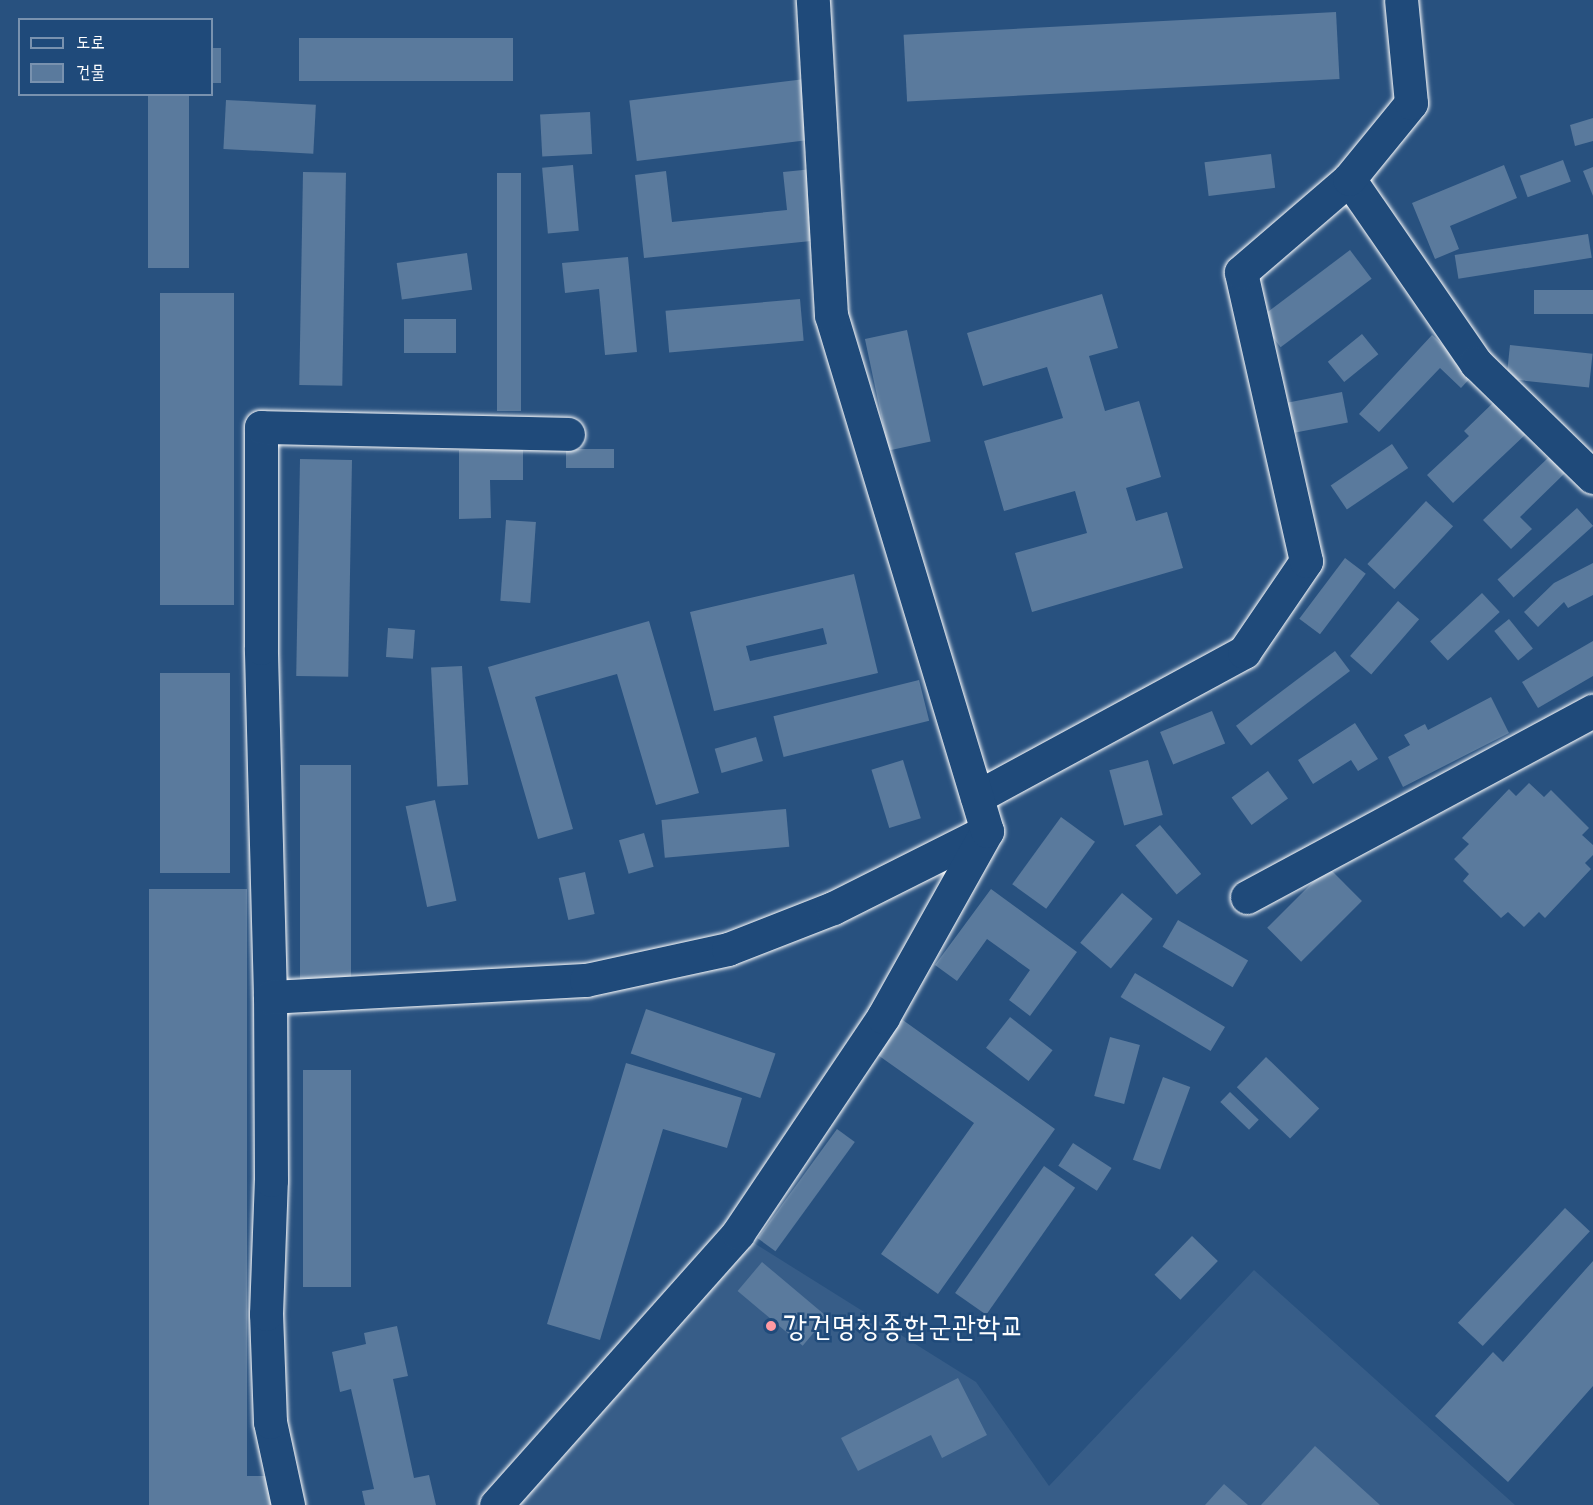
<!DOCTYPE html>
<meta charset="utf-8">
<style>
body{margin:0}
#map{position:relative;width:1593px;height:1505px;overflow:hidden;background:#28517f;font-family:Caveat,"Poor Story",sans-serif}
div>[style]{position:absolute}
.built>*{inset:0;background:#375d88}
.building>*{inset:0;background:#5a7a9d;transform-origin:0 0}
.roads{filter:drop-shadow(0 0 2px #fff) drop-shadow(0 0 2px #fff)}
.street>*{height:33px;margin:-16.5px;padding:0 16.5px;transform-origin:16.5px;border-radius:16.5px;background:#1f4a7a}
.secondary>*{height:33px;margin:-16.5px;padding:0 16.5px;transform-origin:16.5px;border-radius:16.5px;background:#1f4a7a}
.dots>*{width:16px;height:16px;translate:-50% -50%;box-sizing:border-box;border:3px solid #1f4a7a;border-radius:50%}
span{translate:-50% -50%;white-space:nowrap;text-align:center;line-height:1.15;-webkit-text-stroke:5px #1f4a7a;paint-order:stroke}
.poi-label{font-size:30px;color:#fff}
.left{translate:0 -50%;text-align:left}
.legend{position:absolute;left:18px;top:18px;width:195px;height:78px;box-sizing:border-box;background:#1f4a7a;border:2px solid #7992af;margin:0;padding:8px 10px;list-style:none;font-size:18px;color:#fff}
.legend li{display:flex;align-items:center;gap:12px;height:30px}
.legend b{width:30px;border:2px solid #7992af}
</style>
<div id="map">
<div class="built">
<i style="clip-path:polygon(738px 1233px,976px 1382px,1049px 1486px,1254px 1270px,1515px 1505px,496px 1505px)"></i>
</div>
<div class="building">
<i style="left:1336px;top:12px;width:67px;height:433px;rotate:87deg"></i>
<i style="left:299px;top:38px;width:214px;height:43px"></i>
<i style="left:212px;top:48px;width:9px;height:35px"></i>
<i style="left:805px;top:79px;width:61px;height:177px;rotate:83deg"></i>
<i style="left:148px;top:94px;width:41px;height:174px"></i>
<i style="left:226px;top:100px;width:90px;height:49px;rotate:3deg"></i>
<i style="left:590px;top:112px;width:42px;height:50px;rotate:87deg"></i>
<i style="clip-path:polygon(1593px 118px,1593px 141px,1575px 146px,1570px 125px)"></i>
<i style="left:1271px;top:154px;width:34px;height:67px;rotate:83deg"></i>
<i style="left:1563px;top:160px;width:23px;height:46px;rotate:70deg"></i>
<i style="left:573px;top:165px;width:66px;height:31px;rotate:85deg"></i>
<i style="clip-path:polygon(1504px 165px,1517px 198px,1450px 226px,1459px 249px,1435px 259px,1412px 203px)"></i>
<i style="clip-path:polygon(1593px 167px,1593px 196px,1583px 171px)"></i>
<i style="clip-path:polygon(813px 169px,821px 240px,644px 258px,635px 175px,666px 171px,672px 222px,787px 210px,783px 172px)"></i>
<i style="left:303px;top:172px;width:43px;height:213px;rotate:1deg"></i>
<i style="left:497px;top:173px;width:24px;height:238px"></i>
<i style="left:1588px;top:234px;width:24px;height:135px;rotate:81deg"></i>
<i style="left:1350px;top:250px;width:36px;height:114px;rotate:53deg"></i>
<i style="left:467px;top:253px;width:37px;height:71px;rotate:82deg"></i>
<i style="clip-path:polygon(628px 257px,637px 352px,605px 355px,599px 289px,565px 293px,562px 263px)"></i>
<i style="left:1593px;top:290px;width:24px;height:59px;rotate:90deg"></i>
<i style="left:234px;top:293px;width:312px;height:74px;rotate:90deg"></i>
<i style="clip-path:polygon(1102px 294px,1118px 348px,1089px 356px,1105px 411px,1139px 401px,1161px 477px,1126px 488px,1136px 521px,1167px 512px,1183px 568px,1032px 612px,1015px 553px,1087px 533px,1075px 491px,1004px 511px,984px 441px,1063px 418px,1047px 367px,983px 386px,967px 333px)"></i>
<i style="left:800px;top:299px;width:42px;height:135px;rotate:85deg"></i>
<i style="left:404px;top:319px;width:52px;height:34px"></i>
<i style="left:907px;top:330px;width:114px;height:43px;rotate:78deg"></i>
<i style="left:1362px;top:334px;width:26px;height:44px;rotate:51deg"></i>
<i style="clip-path:polygon(1432px 335px,1474px 374px,1461px 388px,1440px 368px,1379px 432px,1359px 414px)"></i>
<i style="left:1510px;top:345px;width:83px;height:34px;rotate:6deg"></i>
<i style="left:1342px;top:392px;width:31px;height:56px;rotate:79deg"></i>
<i style="clip-path:polygon(1496px 400px,1527px 433px,1453px 503px,1427px 475px,1469px 436px,1464px 431px)"></i>
<i style="left:1392px;top:444px;width:29px;height:74px;rotate:56deg"></i>
<i style="left:614px;top:449px;width:19px;height:48px;rotate:90deg"></i>
<i style="clip-path:polygon(459px 450px,523px 450px,523px 480px,490px 480px,491px 518px,459px 519px)"></i>
<i style="clip-path:polygon(1549px 457px,1565px 473px,1520px 517px,1532px 529px,1511px 549px,1483px 520px)"></i>
<i style="left:300px;top:459px;width:52px;height:217px;rotate:1deg"></i>
<i style="left:1426px;top:501px;width:37px;height:86px;rotate:43deg"></i>
<i style="left:1577px;top:508px;width:24px;height:107px;rotate:48deg"></i>
<i style="left:506px;top:520px;width:30px;height:81px;rotate:4deg"></i>
<i style="left:1345px;top:558px;width:26px;height:76px;rotate:37deg"></i>
<i style="clip-path:polygon(1593px 563px,1593px 595px,1568px 608px,1564px 602px,1538px 627px,1524px 612px,1554px 583px)"></i>
<i style="clip-path:polygon(evenodd,854px 574px,878px 673px,714px 711px,690px 612px,854px 574px,823px 628px,827px 644px,750px 661px,746px 646px,823px 628px)"></i>
<i style="left:1482px;top:593px;width:26px;height:71px;rotate:47deg"></i>
<i style="left:1398px;top:601px;width:28px;height:73px;rotate:41deg"></i>
<i style="left:1509px;top:619px;width:38px;height:19px;rotate:51deg"></i>
<i style="clip-path:polygon(649px 621px,699px 793px,656px 805px,617px 674px,535px 697px,573px 829px,538px 839px,488px 667px)"></i>
<i style="left:388px;top:628px;width:27px;height:29px;rotate:4deg"></i>
<i style="clip-path:polygon(1593px 641px,1593px 676px,1538px 708px,1522px 682px)"></i>
<i style="left:1335px;top:651px;width:25px;height:124px;rotate:53deg"></i>
<i style="left:462px;top:666px;width:119px;height:31px;rotate:87deg"></i>
<i style="left:160px;top:673px;width:70px;height:200px"></i>
<i style="left:919px;top:680px;width:42px;height:150px;rotate:76deg"></i>
<i style="clip-path:polygon(1491px 697px,1509px 733px,1403px 787px,1388px 757px,1410px 745px,1404px 735px,1425px 724px,1428px 730px)"></i>
<i style="left:1212px;top:711px;width:35px;height:56px;rotate:68deg"></i>
<i style="clip-path:polygon(1355px 723px,1378px 759px,1358px 771px,1351px 760px,1313px 784px,1298px 760px)"></i>
<i style="left:756px;top:737px;width:25px;height:43px;rotate:74deg"></i>
<i style="left:903px;top:760px;width:61px;height:33px;rotate:73deg"></i>
<i style="left:1148px;top:760px;width:57px;height:40px;rotate:75deg"></i>
<i style="left:300px;top:765px;width:51px;height:215px"></i>
<i style="left:1268px;top:771px;width:34px;height:45px;rotate:54deg"></i>
<i style="clip-path:polygon(1529px 783px,1544px 797px,1551px 790px,1589px 828px,1582px 835px,1593px 845px,1593px 855px,1585px 863px,1591px 869px,1545px 918px,1539px 912px,1524px 927px,1508px 912px,1501px 918px,1463px 881px,1469px 874px,1454px 859px,1469px 844px,1462px 838px,1509px 789px,1516px 796px)"></i>
<i style="left:435px;top:800px;width:103px;height:30px;rotate:78deg"></i>
<i style="left:786px;top:809px;width:38px;height:125px;rotate:85deg"></i>
<i style="left:1061px;top:817px;width:42px;height:83px;rotate:36deg"></i>
<i style="left:1160px;top:825px;width:64px;height:32px;rotate:50deg"></i>
<i style="left:644px;top:833px;width:35px;height:26px;rotate:74deg"></i>
<i style="left:1328px;top:867px;width:48px;height:86px;rotate:45deg"></i>
<i style="left:585px;top:872px;width:43px;height:27px;rotate:77deg"></i>
<i style="clip-path:polygon(149px 889px,247px 889px,247px 1476px,274px 1476px,274px 1505px,149px 1505px)"></i>
<i style="clip-path:polygon(991px 889px,1077px 952px,1030px 1016px,1009px 1000px,1030px 970px,987px 939px,957px 981px,935px 965px)"></i>
<i style="left:1122px;top:893px;width:40px;height:65px;rotate:40deg"></i>
<i style="left:1178px;top:920px;width:81px;height:31px;rotate:30deg"></i>
<i style="left:1135px;top:973px;width:105px;height:28px;rotate:31deg"></i>
<i style="left:646px;top:1009px;width:137px;height:47px;rotate:19deg"></i>
<i style="left:1010px;top:1017px;width:54px;height:39px;rotate:38deg"></i>
<i style="clip-path:polygon(900px 1018px,1055px 1129px,938px 1294px,881px 1254px,974px 1123px,875px 1053px)"></i>
<i style="left:1110px;top:1037px;width:31px;height:61px;rotate:15deg"></i>
<i style="left:1266px;top:1057px;width:74px;height:42px;rotate:44deg"></i>
<i style="clip-path:polygon(626px 1063px,742px 1098px,727px 1148px,663px 1129px,600px 1340px,547px 1324px)"></i>
<i style="left:303px;top:1070px;width:48px;height:217px"></i>
<i style="left:1163px;top:1077px;width:29px;height:88px;rotate:20deg"></i>
<i style="left:1230px;top:1092px;width:40px;height:14px;rotate:44deg"></i>
<i style="left:837px;top:1129px;width:22px;height:135px;rotate:36deg"></i>
<i style="left:1073px;top:1143px;width:46px;height:27px;rotate:33deg"></i>
<i style="left:1044px;top:1166px;width:38px;height:155px;rotate:35deg"></i>
<i style="left:1565px;top:1208px;width:34px;height:157px;rotate:43deg"></i>
<i style="left:1192px;top:1236px;width:36px;height:54px;rotate:44deg"></i>
<i style="clip-path:polygon(1593px 1261px,1593px 1386px,1508px 1482px,1435px 1416px,1493px 1352px,1503px 1362px)"></i>
<i style="left:762px;top:1262px;width:85px;height:38px;rotate:40deg"></i>
<i style="clip-path:polygon(397px 1326px,408px 1376px,393px 1379px,414px 1478px,429px 1475px,436px 1505px,365px 1505px,362px 1491px,374px 1489px,351px 1389px,340px 1392px,332px 1352px,366px 1344px,364px 1333px)"></i>
<i style="clip-path:polygon(958px 1378px,987px 1435px,942px 1458px,931px 1435px,858px 1471px,841px 1438px)"></i>
<i style="clip-path:polygon(1315px 1446px,1380px 1505px,1261px 1505px)"></i>
<i style="clip-path:polygon(1224px 1484px,1248px 1505px,1205px 1505px)"></i>
</div>
<div class="roads">
<div class="street">
<i style="left:1349px;top:179px;width:224px;rotate:55.4deg"></i>
<i style="left:1476px;top:363px;width:163px;rotate:44.3deg"></i>
<i style="left:977px;top:797px;width:304px;rotate:-28.5deg"></i>
<i style="left:1244px;top:652px;width:110px;rotate:-55.7deg"></i>
<i style="left:1306px;top:561px;width:296px;rotate:-102.7deg"></i>
<i style="left:1241px;top:272px;width:143px;rotate:-40.7deg"></i>
<i style="left:1349px;top:179px;width:98px;rotate:-50.8deg"></i>
<i style="left:1411px;top:103px;width:103px;rotate:-95.5deg"></i>
<i style="left:1247px;top:897px;width:393px;rotate:-28.3deg"></i>
<i style="left:270px;top:997px;width:349px;rotate:-91.5deg"></i>
<i style="left:261px;top:648px;width:221px;rotate:-90deg"></i>
<i style="left:261px;top:427px;width:307px;rotate:1.3deg"></i>
<i style="left:288px;top:1505px;width:85px;rotate:-102.2deg"></i>
<i style="left:270px;top:1422px;width:108px;rotate:-92.1deg"></i>
<i style="left:266px;top:1314px;width:134px;rotate:-87.9deg"></i>
<i style="left:271px;top:1180px;width:183px;rotate:-90.3deg"></i>
<i style="left:270px;top:997px;width:316px;rotate:-3.1deg"></i>
<i style="left:586px;top:980px;width:145px;rotate:-12.3deg"></i>
<i style="left:728px;top:949px;width:113px;rotate:-21.3deg"></i>
<i style="left:833px;top:908px;width:172px;rotate:-26.6deg"></i>
</div>
<div class="secondary">
<i style="left:496px;top:1505px;width:364px;rotate:-48.3deg"></i>
<i style="left:738px;top:1233px;width:260px;rotate:-56.1deg"></i>
<i style="left:883px;top:1017px;width:213px;rotate:-60.8deg"></i>
<i style="left:987px;top:831px;width:539px;rotate:-106.82deg"></i>
<i style="left:831px;top:315px;width:316px;rotate:-93.3deg"></i>
</div>
</div>
<div class="dots">
<i style="left:771px;top:1326px;background:#ff9aa2"></i>
</div>
<div class="poi-label">
<span class="left" style="left:783px;top:1326px">강건명칭종합군관학교</span>
</div>
<ul class="legend">
<li><b style="height:8px;background:#1f4a7a"></b>도로</li>
<li><b style="height:16px;background:#5a7a9d"></b>건물</li>
</ul>
</div>
